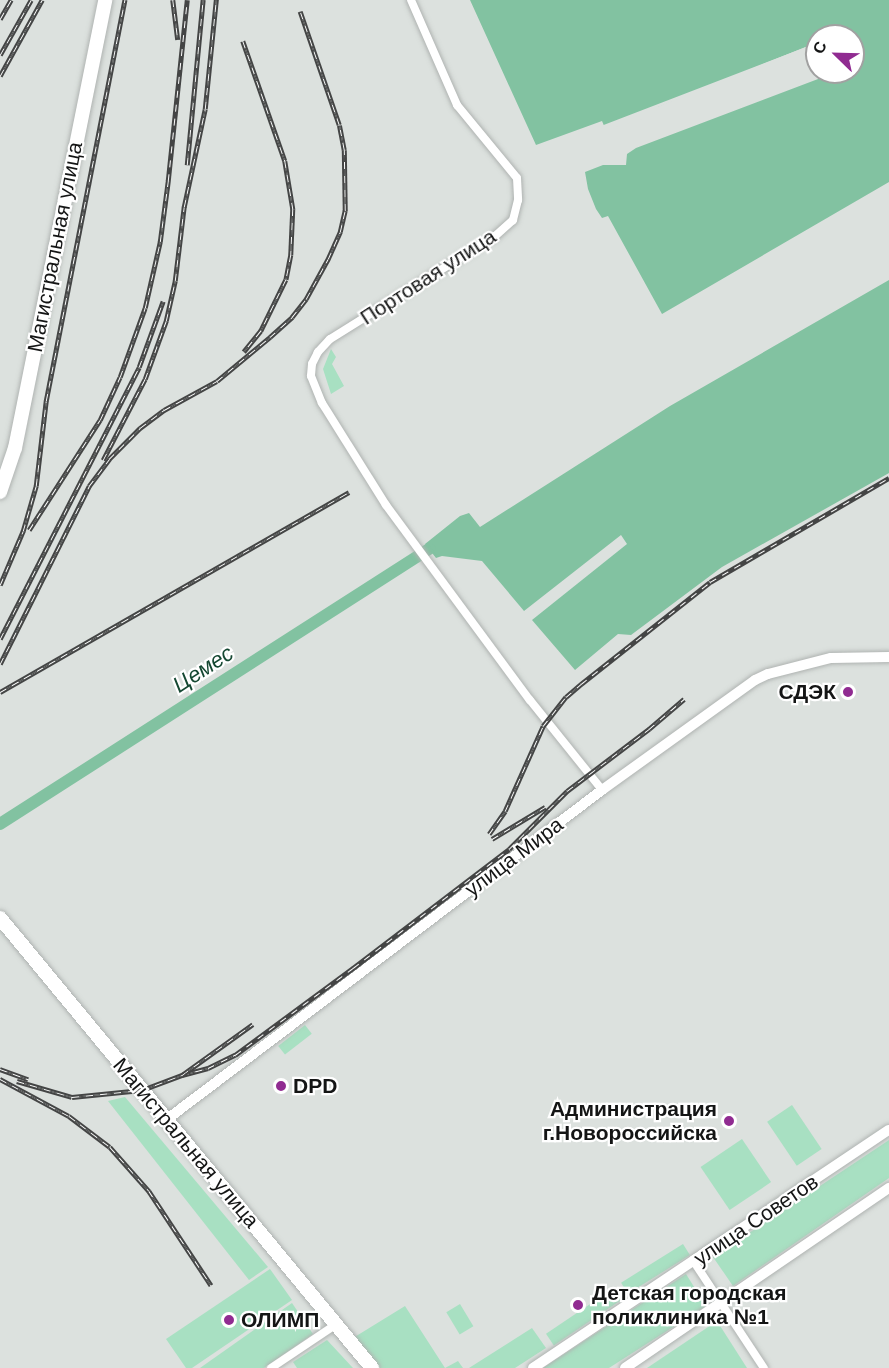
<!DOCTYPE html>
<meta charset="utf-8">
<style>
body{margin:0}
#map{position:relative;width:889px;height:1368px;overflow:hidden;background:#dce1de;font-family:Helvetica,sans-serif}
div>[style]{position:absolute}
.green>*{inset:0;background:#a8e0c2;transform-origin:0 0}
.water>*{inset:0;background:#82c2a1}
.pier>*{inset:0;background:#dce1de}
.river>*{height:12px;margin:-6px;padding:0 6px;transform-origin:6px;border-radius:6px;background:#82c2a1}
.roads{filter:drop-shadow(0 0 2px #afb3b1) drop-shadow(0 0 2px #afb3b1)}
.minor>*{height:8px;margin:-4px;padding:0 4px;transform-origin:4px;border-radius:4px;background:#fff}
.tertiary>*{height:10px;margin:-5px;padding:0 5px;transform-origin:5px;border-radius:5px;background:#fff}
.trunk>*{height:14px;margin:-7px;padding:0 7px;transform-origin:7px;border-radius:7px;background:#fff}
.rail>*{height:4.5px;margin-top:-2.25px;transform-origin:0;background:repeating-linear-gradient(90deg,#fff 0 7px,#444545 0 14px);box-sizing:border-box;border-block:2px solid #444545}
.dots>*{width:16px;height:16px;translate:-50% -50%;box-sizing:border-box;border:3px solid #fff;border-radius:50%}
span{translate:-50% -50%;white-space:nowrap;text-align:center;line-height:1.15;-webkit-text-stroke:4.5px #fff;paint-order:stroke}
.street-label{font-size:21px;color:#141515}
.poi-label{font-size:21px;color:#141515;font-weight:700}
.right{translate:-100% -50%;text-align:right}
.left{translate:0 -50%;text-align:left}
.water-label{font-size:22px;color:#154832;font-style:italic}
.north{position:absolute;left:805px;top:24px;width:60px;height:60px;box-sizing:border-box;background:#fff;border:2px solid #a1a1a1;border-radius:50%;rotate:293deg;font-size:16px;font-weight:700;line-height:24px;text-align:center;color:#141515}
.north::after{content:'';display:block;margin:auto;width:21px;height:27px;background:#902b91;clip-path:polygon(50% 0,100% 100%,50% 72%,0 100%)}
</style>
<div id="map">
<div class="green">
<i style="clip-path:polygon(331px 349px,336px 357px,332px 364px,344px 386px,331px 394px,323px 369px)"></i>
<i style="left:305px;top:1025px;width:11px;height:34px;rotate:52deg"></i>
<i style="clip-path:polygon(125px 1097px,268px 1267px,249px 1280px,108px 1101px)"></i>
<i style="left:792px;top:1105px;width:53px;height:30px;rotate:56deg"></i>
<i style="left:742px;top:1139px;width:52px;height:50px;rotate:56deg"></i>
<i style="clip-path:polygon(889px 1140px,889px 1178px,733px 1286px,713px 1257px)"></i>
<i style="left:683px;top:1244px;width:13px;height:73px;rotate:58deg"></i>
<i style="clip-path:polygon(270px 1269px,292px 1300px,192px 1368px,186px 1368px,166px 1339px)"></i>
<i style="clip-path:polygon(686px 1274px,706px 1306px,609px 1368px,543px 1368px)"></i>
<i style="left:614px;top:1288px;width:14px;height:82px;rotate:56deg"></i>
<i style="clip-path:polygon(292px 1303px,313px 1334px,264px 1368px,200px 1368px)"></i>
<i style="left:460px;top:1304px;width:26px;height:16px;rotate:59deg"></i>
<i style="clip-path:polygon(405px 1306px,445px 1368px,458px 1361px,463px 1368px,379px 1368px,369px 1358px,353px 1338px)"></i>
<i style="clip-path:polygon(717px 1321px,747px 1368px,647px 1368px)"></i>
<i style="clip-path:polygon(532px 1328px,546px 1348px,515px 1368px,469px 1368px)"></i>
<i style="clip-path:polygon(327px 1340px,353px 1368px,297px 1368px,293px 1362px)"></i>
</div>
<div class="water">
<i style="clip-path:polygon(470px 0,889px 0,889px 182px,662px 314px,608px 216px,602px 218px,596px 209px,588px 189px,585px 172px,603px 165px,626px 165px,627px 154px,636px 148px,826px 76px,825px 72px,853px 72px,853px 36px,817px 36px,817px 52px,813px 44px,605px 128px,602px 121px,536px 145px)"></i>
<i style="clip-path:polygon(889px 280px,889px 473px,722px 567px,631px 635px,618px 634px,575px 670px,532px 620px,627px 544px,621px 535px,524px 611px,482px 561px,442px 556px,436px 558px,425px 544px,460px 516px,469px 513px,480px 527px,670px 406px)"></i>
</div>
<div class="pier">
<i style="clip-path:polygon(814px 44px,817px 55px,812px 48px,658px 107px,653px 116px,605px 130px,602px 129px,601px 126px)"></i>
</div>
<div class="river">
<i style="left:0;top:824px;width:510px;rotate:-32.66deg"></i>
</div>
<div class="roads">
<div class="minor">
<i style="left:411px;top:0;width:115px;rotate:66.3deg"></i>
<i style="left:457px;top:105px;width:94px;rotate:50.6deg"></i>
<i style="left:517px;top:178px;width:22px;rotate:87deg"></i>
<i style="left:518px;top:200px;width:21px;rotate:104deg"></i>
<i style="left:513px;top:220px;width:24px;rotate:138deg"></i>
<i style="left:495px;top:236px;width:195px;rotate:148deg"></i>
<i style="left:330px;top:339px;width:18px;rotate:133deg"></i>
<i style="left:318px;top:352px;width:13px;rotate:117deg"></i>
<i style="left:312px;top:364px;width:12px;rotate:95deg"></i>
<i style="left:311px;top:376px;width:29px;rotate:68deg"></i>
<i style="left:322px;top:403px;width:120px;rotate:57.9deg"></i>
<i style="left:386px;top:505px;width:242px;rotate:53.6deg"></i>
<i style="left:530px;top:700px;width:115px;rotate:51.3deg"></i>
<i style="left:694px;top:1262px;width:127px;rotate:56.6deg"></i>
<i style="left:271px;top:1368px;width:77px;rotate:-33.9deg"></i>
</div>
<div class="tertiary">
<i style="left:166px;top:1120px;width:547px;rotate:-37.12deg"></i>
<i style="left:602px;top:790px;width:188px;rotate:-35.7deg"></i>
<i style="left:755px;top:680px;width:14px;rotate:-25deg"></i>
<i style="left:768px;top:674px;width:65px;rotate:-14.3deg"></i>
<i style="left:831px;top:658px;width:58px;rotate:-1deg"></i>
<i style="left:533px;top:1368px;width:428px;rotate:-33.8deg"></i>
<i style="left:625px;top:1368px;width:320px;rotate:-34.3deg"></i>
</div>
<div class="trunk">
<i style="left:0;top:492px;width:46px;rotate:-71.2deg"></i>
<i style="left:15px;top:448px;width:457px;rotate:-78.6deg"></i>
<i style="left:0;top:918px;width:584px;rotate:50.42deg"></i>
</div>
</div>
<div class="rail">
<i style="left:173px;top:0;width:40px;rotate:82.9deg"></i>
<i style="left:0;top:19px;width:22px;rotate:-60deg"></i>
<i style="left:243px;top:41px;width:127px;rotate:70.7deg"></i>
<i style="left:285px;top:161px;width:49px;rotate:80.5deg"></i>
<i style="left:293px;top:209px;width:46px;rotate:92.5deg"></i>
<i style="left:291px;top:255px;width:25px;rotate:101deg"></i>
<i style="left:286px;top:280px;width:57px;rotate:116.1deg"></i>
<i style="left:261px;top:331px;width:27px;rotate:129deg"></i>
<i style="left:0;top:55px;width:63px;rotate:-60.6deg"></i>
<i style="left:0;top:76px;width:87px;rotate:-61.1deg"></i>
<i style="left:187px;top:165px;width:166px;rotate:-84.5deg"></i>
<i style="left:103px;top:460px;width:91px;rotate:-62.6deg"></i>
<i style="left:145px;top:379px;width:62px;rotate:-70.1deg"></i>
<i style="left:166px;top:321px;width:41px;rotate:-77.3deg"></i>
<i style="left:175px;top:281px;width:75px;rotate:-83.1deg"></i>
<i style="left:184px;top:207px;width:100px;rotate:-77.9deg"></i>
<i style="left:205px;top:109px;width:110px;rotate:-84.2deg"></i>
<i style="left:29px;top:530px;width:131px;rotate:-57.2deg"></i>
<i style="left:100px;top:420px;width:47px;rotate:-65.1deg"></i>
<i style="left:120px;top:377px;width:73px;rotate:-70.1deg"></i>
<i style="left:145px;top:308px;width:68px;rotate:-77.2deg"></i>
<i style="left:160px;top:242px;width:62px;rotate:-82.5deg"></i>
<i style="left:168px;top:181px;width:182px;rotate:-84deg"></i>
<i style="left:0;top:585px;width:59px;rotate:-66.9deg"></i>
<i style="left:23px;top:531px;width:47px;rotate:-73.9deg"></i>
<i style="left:36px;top:486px;width:86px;rotate:-83.3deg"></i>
<i style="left:46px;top:401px;width:409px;rotate:-78.9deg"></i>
<i style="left:0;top:639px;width:305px;rotate:-62.9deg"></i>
<i style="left:139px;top:367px;width:70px;rotate:-70deg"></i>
<i style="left:0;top:664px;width:199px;rotate:-63.4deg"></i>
<i style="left:89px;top:486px;width:34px;rotate:-53deg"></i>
<i style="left:109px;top:459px;width:44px;rotate:-45deg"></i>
<i style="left:140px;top:428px;width:30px;rotate:-37deg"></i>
<i style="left:164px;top:410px;width:60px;rotate:-28.7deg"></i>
<i style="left:217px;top:381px;width:69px;rotate:-39.7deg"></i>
<i style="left:270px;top:337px;width:30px;rotate:-42deg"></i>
<i style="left:292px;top:317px;width:23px;rotate:-52deg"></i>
<i style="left:306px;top:299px;width:46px;rotate:-61.2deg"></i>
<i style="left:328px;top:259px;width:30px;rotate:-66deg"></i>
<i style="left:340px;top:232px;width:22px;rotate:-77deg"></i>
<i style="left:345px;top:211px;width:61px;rotate:-90.9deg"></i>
<i style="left:344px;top:150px;width:25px;rotate:-101deg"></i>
<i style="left:339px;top:125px;width:120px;rotate:-109deg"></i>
<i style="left:0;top:692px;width:402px;rotate:-29.8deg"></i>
<i style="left:489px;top:834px;width:28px;rotate:-55deg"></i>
<i style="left:505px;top:811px;width:93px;rotate:-65.9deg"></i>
<i style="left:543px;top:726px;width:37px;rotate:-52deg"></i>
<i style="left:566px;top:697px;width:20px;rotate:-41deg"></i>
<i style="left:581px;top:684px;width:164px;rotate:-38.3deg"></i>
<i style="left:710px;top:582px;width:207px;rotate:-30.2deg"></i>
<i style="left:492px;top:839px;width:62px;rotate:-31.1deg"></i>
<i style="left:0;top:1069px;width:30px;rotate:20deg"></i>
<i style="left:182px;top:1075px;width:27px;rotate:-15deg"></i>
<i style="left:208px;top:1068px;width:30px;rotate:-26deg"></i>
<i style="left:235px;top:1055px;width:147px;rotate:-36.4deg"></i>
<i style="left:353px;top:968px;width:196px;rotate:-37.3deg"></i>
<i style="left:509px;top:849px;width:82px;rotate:-45deg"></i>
<i style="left:567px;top:791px;width:103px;rotate:-37.1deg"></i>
<i style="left:649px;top:729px;width:46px;rotate:-40.6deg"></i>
<i style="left:0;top:1079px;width:78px;rotate:28.2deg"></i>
<i style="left:69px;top:1116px;width:51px;rotate:37.1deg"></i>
<i style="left:110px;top:1147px;width:59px;rotate:48.4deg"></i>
<i style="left:149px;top:1191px;width:113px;rotate:56.6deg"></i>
<i style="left:17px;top:1081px;width:57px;rotate:16.2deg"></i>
<i style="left:72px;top:1097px;width:70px;rotate:-5.7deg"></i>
<i style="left:142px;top:1090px;width:43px;rotate:-20.6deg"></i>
<i style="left:182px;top:1075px;width:87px;rotate:-35.7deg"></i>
</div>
<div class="dots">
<i style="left:848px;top:692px;background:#902b91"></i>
<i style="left:281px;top:1086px;background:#902b91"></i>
<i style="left:729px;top:1121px;background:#902b91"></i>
<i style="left:578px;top:1305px;background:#902b91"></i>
<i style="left:229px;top:1320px;background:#902b91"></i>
</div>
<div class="street-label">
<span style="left:55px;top:247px;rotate:-79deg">Магистральная улица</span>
<span style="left:428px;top:277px;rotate:-33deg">Портовая улица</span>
<span style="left:514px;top:857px;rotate:-37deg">улица Мира</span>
<span style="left:186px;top:1143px;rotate:50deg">Магистральная улица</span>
<span style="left:756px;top:1220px;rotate:-34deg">улица Советов</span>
</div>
<div class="poi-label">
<span class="right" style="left:836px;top:692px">СДЭК</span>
<span class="left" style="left:293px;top:1086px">DPD</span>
<span class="right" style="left:717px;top:1121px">Администрация<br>г.Новороссийска</span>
<span class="left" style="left:592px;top:1305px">Детская городская<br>поликлиника №1</span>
<span class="left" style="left:241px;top:1320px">ОЛИМП</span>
</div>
<div class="water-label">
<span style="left:203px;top:669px;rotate:-33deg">Цемес</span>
</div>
<div class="north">С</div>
</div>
